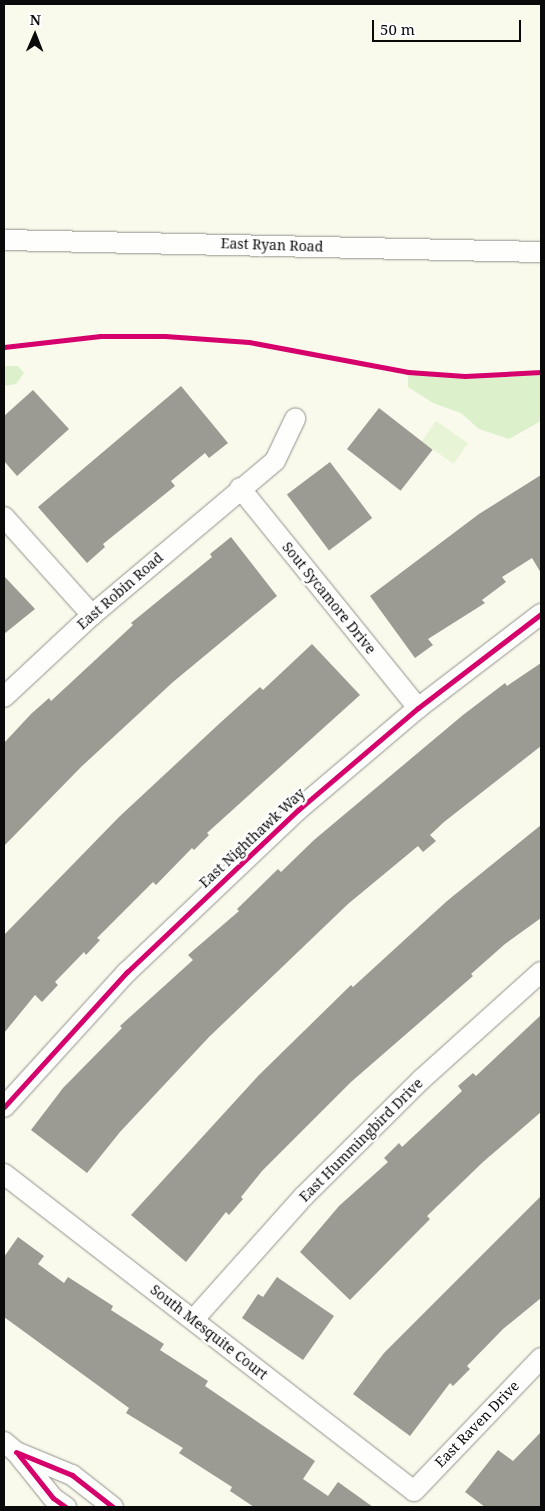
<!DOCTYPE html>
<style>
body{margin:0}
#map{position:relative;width:545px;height:1511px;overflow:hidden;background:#f9f9ec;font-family:"Noto Serif",serif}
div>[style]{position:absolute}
.green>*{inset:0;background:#dcf0cc}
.pitch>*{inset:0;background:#e7f4d5;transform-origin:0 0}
.building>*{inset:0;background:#9b9a93;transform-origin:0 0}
.roads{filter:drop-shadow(0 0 1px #92928c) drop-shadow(0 0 1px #92928c)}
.street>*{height:20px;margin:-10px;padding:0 10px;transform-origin:10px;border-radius:10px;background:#fefefc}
.cycleway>*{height:5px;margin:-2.5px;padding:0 2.5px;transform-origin:2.5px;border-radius:2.5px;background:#d6006c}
span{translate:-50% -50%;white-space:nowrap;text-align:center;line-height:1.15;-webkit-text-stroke:5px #fff;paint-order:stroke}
.street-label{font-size:14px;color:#0a0a0a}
.frame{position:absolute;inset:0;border:5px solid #0a0a0a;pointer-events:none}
.north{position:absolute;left:10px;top:10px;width:50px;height:50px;-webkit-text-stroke:4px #fff;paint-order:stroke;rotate:1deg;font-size:14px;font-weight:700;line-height:20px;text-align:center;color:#0a0a0a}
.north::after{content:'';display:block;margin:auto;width:18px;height:22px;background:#0a0a0a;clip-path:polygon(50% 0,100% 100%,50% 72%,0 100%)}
.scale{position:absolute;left:372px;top:20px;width:149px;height:22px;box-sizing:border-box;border:2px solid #0a0a0a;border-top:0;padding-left:6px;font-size:15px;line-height:18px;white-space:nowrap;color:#0a0a0a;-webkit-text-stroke:4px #fff;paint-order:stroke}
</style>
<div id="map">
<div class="green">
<i style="clip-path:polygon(4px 366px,18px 366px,24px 373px,16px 384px,4px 386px)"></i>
<i style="clip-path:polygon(408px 372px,465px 376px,541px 372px,541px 421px,509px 439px,479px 429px,461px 413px,433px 403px,408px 387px)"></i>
</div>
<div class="pitch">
<i style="left:436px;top:421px;width:39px;height:25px;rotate:35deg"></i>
</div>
<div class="building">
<i style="clip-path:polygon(181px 386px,228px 443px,209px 458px,205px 453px,171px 481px,175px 486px,103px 544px,105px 547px,87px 563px,38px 507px)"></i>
<i style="clip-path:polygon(33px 390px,69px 429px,17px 476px,4px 461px,4px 416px)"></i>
<i style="left:379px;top:408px;width:68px;height:52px;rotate:38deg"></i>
<i style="left:330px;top:462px;width:70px;height:54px;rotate:53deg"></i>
<i style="clip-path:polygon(541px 475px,541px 573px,532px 558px,502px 577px,506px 582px,482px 600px,485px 603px,428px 639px,433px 645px,415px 658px,370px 596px,479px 514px)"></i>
<i style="clip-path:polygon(231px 537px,277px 596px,173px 682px,81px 767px,4px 846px,4px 743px,31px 714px,49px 698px,51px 701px,133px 625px,131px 623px,212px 557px,210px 554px)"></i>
<i style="clip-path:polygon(4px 576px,35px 609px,4px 634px)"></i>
<i style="clip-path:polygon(312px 644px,360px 695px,207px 833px,209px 835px,194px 850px,192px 848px,156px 885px,153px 882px,97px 938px,100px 940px,86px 955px,84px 952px,55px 982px,58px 985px,42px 1002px,35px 995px,4px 1033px,4px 935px,119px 817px,220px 723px,260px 687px,263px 690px)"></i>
<i style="clip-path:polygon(541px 663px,541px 746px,444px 822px,430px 835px,436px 841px,423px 852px,418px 846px,348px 904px,209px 1037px,120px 1132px,87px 1173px,31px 1130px,63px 1088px,122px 1028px,120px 1026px,193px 960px,188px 955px,239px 911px,237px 909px,278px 869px,281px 872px,314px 840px,463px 715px,505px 683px,507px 686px)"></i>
<i style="clip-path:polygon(541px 825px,541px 918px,505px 944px,471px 974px,473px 976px,351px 1082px,262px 1171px,241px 1197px,243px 1199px,229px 1215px,226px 1212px,186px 1262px,131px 1215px,258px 1076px,351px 985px,353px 987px,447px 901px)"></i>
<i style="clip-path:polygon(541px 1015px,541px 1112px,483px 1162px,427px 1216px,430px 1219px,350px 1300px,300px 1252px,339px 1206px,388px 1162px,384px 1158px,399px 1143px,402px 1147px,462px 1091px,458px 1086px,473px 1073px,476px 1076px)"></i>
<i style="clip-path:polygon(541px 1196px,541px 1298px,503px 1329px,467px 1366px,470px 1369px,453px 1386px,450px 1383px,410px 1436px,353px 1394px,384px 1353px)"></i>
<i style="clip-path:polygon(18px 1237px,44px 1256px,38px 1264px,64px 1283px,68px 1277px,113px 1306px,111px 1310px,164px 1344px,160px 1350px,208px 1381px,205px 1386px,315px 1461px,303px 1479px,328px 1496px,338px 1482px,373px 1507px,254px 1507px,230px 1491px,232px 1487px,179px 1453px,183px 1448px,126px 1413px,129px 1408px,4px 1317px,4px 1257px)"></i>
<i style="clip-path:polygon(277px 1277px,334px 1316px,303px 1360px,242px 1318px,258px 1294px,263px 1297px)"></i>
<i style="clip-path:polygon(541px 1432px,541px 1507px,485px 1507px,465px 1492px,498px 1450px,513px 1461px)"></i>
</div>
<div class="roads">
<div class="street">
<i style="left:4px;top:240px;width:537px;rotate:1.28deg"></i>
<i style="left:240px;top:488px;width:283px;rotate:51deg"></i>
<i style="left:4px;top:517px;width:132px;rotate:48.1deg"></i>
<i style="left:4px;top:697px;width:120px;rotate:-43deg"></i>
<i style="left:92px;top:615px;width:239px;rotate:-40.1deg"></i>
<i style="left:275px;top:461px;width:47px;rotate:-64.5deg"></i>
<i style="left:4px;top:1107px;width:183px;rotate:-47.7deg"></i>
<i style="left:127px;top:972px;width:236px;rotate:-43.5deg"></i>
<i style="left:298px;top:810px;width:157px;rotate:-40.4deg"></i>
<i style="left:418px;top:708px;width:155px;rotate:-37.4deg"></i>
<i style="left:4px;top:1174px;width:518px;rotate:37.71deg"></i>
<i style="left:414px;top:1491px;width:184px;rotate:-46.3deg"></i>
<i style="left:194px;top:1319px;width:165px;rotate:-48.2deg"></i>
<i style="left:304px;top:1196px;width:166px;rotate:-44.8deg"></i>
<i style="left:422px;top:1079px;width:160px;rotate:-42deg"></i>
<i style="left:4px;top:1442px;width:16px;rotate:40deg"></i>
<i style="left:16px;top:1452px;width:59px;rotate:51.2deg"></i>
<i style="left:53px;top:1498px;width:16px;rotate:35deg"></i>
<i style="left:16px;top:1452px;width:61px;rotate:22.3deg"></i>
<i style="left:72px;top:1475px;width:52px;rotate:38deg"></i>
</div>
</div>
<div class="cycleway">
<i style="left:4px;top:347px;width:97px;rotate:-6.5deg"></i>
<i style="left:100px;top:336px;width:65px"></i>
<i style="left:165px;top:336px;width:84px;rotate:4.1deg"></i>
<i style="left:249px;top:342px;width:162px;rotate:10.7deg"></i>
<i style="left:408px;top:372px;width:57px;rotate:4deg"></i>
<i style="left:465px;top:376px;width:76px;rotate:-3deg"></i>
<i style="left:4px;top:1107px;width:183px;rotate:-47.7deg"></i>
<i style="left:127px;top:972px;width:236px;rotate:-43.5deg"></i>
<i style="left:298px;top:810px;width:157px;rotate:-40.4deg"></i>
<i style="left:418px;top:708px;width:155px;rotate:-37.4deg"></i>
<i style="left:16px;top:1452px;width:61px;rotate:22.3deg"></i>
<i style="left:72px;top:1475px;width:52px;rotate:38deg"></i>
<i style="left:18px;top:1454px;width:56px;rotate:51.5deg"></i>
<i style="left:53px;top:1498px;width:16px;rotate:35deg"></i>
</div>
<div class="street-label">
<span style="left:272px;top:245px;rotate:2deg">East Ryan Road</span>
<span style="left:120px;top:591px;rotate:-41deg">East Robin Road</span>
<span style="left:329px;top:598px;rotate:51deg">Sout Sycamore Drive</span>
<span style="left:252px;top:838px;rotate:-43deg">East Nighthawk Way</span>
<span style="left:361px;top:1140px;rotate:-45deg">East Hummingbird Drive</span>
<span style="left:209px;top:1332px;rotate:38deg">South Mesquite Court</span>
<span style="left:477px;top:1424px;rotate:-46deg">East Raven Drive</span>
</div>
<div class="frame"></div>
<div class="north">N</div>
<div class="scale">50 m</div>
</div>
